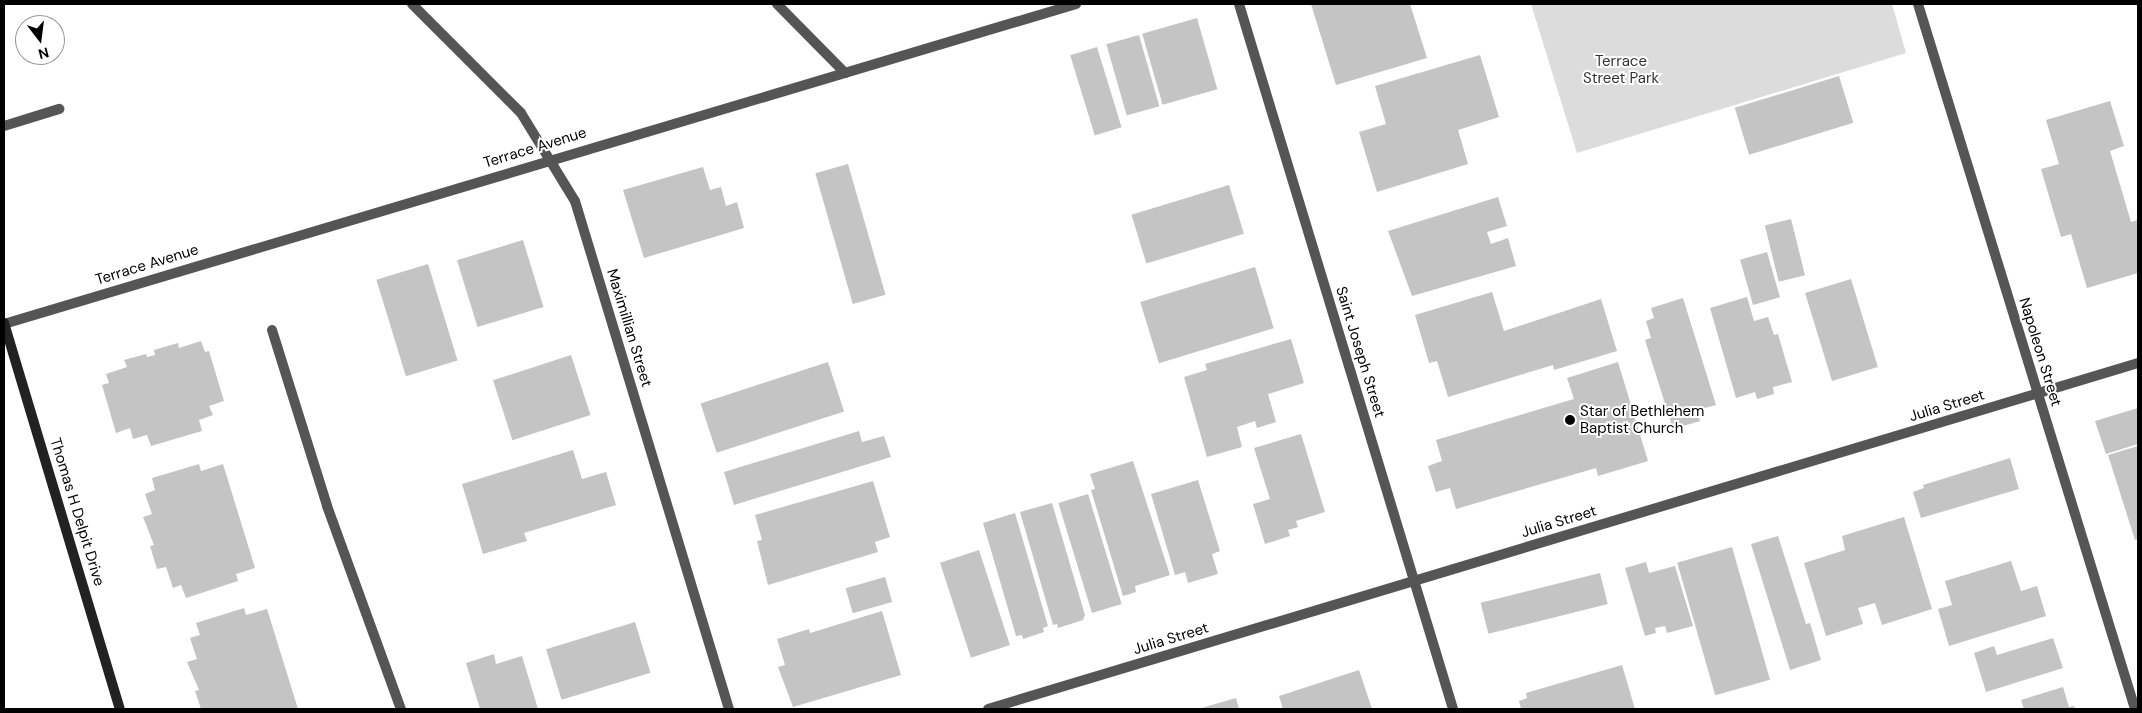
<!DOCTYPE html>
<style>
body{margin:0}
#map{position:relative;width:2142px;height:713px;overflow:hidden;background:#fff;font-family:"DM Sans",sans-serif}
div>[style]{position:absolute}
.green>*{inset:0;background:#dcdcdc}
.building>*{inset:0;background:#c4c4c4;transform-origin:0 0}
.service>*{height:10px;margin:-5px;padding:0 5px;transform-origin:5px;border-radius:5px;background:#555}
.minor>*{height:10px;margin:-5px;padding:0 5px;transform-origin:5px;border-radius:5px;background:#555}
.tertiary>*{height:10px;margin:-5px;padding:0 5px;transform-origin:5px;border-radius:5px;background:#555}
.secondary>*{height:10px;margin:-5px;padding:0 5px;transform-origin:5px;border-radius:5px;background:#222}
.dots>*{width:14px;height:14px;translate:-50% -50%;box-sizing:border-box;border:2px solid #fff;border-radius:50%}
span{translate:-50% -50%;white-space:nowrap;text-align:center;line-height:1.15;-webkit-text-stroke:4px #fff;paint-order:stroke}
.park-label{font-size:15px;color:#333}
.street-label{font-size:15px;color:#000}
.poi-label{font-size:15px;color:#000}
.left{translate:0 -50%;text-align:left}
.frame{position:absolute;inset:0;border:5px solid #000;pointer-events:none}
.north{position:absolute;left:15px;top:15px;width:50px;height:50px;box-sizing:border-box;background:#fff;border:1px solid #999;border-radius:50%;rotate:165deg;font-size:14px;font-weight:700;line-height:20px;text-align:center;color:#000}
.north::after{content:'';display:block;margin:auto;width:18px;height:22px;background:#000;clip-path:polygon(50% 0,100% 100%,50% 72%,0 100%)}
</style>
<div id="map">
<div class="green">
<i style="clip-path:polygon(1531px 4px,1892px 4px,1906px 53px,1577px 153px)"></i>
</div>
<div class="building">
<i style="clip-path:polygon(1311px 4px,1410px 4px,1427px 58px,1336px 85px)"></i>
<i style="left:1197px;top:18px;width:74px;height:57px;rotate:74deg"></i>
<i style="left:1139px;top:35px;width:74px;height:34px;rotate:74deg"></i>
<i style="left:1097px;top:47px;width:84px;height:28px;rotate:73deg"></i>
<i style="clip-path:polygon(1480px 55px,1499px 117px,1458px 130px,1468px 164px,1377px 192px,1359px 132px,1386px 124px,1375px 86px)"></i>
<i style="left:1839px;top:76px;width:49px;height:109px;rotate:73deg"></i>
<i style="clip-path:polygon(2110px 101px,2124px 146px,2110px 151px,2131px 222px,2138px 220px,2138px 273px,2087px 288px,2071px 234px,2061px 237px,2041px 169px,2059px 164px,2046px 120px)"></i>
<i style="left:848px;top:164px;width:136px;height:34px;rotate:74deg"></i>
<i style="clip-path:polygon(703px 167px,710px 190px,721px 187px,726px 206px,737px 202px,744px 228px,644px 258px,623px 190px)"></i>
<i style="left:1229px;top:185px;width:51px;height:102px;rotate:73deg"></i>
<i style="clip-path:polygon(1498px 197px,1507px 226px,1487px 232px,1491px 244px,1508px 238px,1516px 266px,1412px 296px,1388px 231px)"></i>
<i style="left:1791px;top:219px;width:58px;height:27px;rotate:76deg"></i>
<i style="left:523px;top:240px;width:70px;height:69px;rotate:73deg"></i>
<i style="left:1767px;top:252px;width:47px;height:28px;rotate:74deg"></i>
<i style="left:428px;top:264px;width:101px;height:54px;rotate:73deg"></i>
<i style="left:1255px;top:267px;width:64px;height:120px;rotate:73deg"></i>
<i style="left:1851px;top:279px;width:92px;height:48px;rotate:73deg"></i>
<i style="clip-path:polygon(1492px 292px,1504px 331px,1601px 299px,1617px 351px,1554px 370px,1553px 365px,1448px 397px,1437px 361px,1429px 363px,1415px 315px)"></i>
<i style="clip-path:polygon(1747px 297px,1754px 321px,1768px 317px,1774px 335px,1778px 334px,1792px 382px,1773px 387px,1774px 394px,1757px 399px,1755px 392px,1736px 398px,1710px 308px)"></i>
<i style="clip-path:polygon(1683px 298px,1716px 405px,1697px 410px,1700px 421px,1673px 429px,1645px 340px,1651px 338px,1646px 321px,1654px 318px,1651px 308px)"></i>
<i style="clip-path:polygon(1291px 339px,1304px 383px,1268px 394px,1276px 422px,1257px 428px,1255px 421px,1237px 427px,1242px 447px,1207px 457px,1184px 377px,1207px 370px,1205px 364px)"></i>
<i style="clip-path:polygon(201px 341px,205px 352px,209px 351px,224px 401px,209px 406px,213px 415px,199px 420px,202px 431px,151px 446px,147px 435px,133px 439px,130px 428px,116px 433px,102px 385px,109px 383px,106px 374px,127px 367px,124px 360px,146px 354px,147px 357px,155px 355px,154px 350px,178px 343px,179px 348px)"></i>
<i style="left:571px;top:355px;width:63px;height:82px;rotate:72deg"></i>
<i style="left:828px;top:362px;width:52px;height:134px;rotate:72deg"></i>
<i style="clip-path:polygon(1618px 362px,1648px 461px,1598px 476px,1596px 468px,1456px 509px,1450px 488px,1436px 492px,1428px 466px,1442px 461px,1436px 440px,1574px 399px,1567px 378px)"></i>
<i style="clip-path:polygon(2138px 408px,2138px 444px,2106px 454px,2095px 421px)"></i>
<i style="clip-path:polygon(859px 431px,862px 442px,884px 436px,891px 457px,734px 505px,724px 472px)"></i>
<i style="clip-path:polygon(1301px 434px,1325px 512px,1296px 521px,1298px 527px,1288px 530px,1290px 536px,1265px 544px,1253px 504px,1270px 499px,1254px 448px)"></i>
<i style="clip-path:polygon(2138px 446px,2138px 539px,2135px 540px,2108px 455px)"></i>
<i style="clip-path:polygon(573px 450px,582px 479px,606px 472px,616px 505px,524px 533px,527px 541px,483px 554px,462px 484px)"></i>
<i style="clip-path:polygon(2010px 458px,2019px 489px,1921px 518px,1913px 492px,1924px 488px,1923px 485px)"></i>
<i style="clip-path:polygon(1133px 461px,1170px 575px,1135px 586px,1136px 592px,1123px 596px,1091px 490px,1095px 489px,1090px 474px)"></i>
<i style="clip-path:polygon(199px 464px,201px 471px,223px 464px,255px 568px,236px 574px,238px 581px,186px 598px,181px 585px,173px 588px,166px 567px,157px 569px,150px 546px,154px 545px,143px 517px,152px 514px,145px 494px,155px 490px,152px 478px)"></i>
<i style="clip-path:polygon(1198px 480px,1220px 551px,1212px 554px,1218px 574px,1188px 583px,1185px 572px,1175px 575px,1151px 494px)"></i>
<i style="clip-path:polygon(873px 481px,890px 537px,875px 542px,878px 552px,768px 585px,757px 541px,762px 540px,755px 515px)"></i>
<i style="left:1088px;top:494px;width:115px;height:31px;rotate:73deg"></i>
<i style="clip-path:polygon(1052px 503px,1085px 615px,1083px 620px,1058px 628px,1057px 624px,1053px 625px,1020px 512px)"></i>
<i style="clip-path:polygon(1015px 513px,1048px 626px,1043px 628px,1044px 632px,1023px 639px,1022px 635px,1016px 636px,983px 523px)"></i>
<i style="clip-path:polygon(1904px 517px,1932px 609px,1882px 625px,1875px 603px,1858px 608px,1863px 624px,1826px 636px,1804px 563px,1845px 550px,1842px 536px)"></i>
<i style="clip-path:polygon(1778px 536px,1806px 624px,1810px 623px,1821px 660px,1790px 670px,1751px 544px)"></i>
<i style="left:1732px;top:547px;width:138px;height:57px;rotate:74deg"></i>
<i style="left:979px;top:550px;width:100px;height:41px;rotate:72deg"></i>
<i style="clip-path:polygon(2011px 561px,2021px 591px,2037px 586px,2046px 616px,1949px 646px,1938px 609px,1952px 605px,1945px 581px)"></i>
<i style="clip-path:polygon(1646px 562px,1649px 573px,1675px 566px,1693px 626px,1667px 633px,1665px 626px,1655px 628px,1656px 633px,1645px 636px,1625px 568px)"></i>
<i style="left:1600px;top:573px;width:32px;height:123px;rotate:76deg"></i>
<i style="left:885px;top:577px;width:26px;height:41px;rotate:74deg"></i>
<i style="clip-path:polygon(244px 608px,246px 615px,267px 609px,298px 709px,201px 709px,195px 691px,199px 690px,187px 662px,197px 659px,190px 638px,200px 635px,196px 623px)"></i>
<i style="clip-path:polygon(882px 611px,901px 675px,793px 707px,778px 667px,785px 665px,777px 639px,809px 629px,810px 633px)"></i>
<i style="left:635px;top:622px;width:53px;height:93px;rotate:73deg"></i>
<i style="clip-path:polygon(2053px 638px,2063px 668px,1986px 692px,1974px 653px,1994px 646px,1997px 655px)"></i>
<i style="clip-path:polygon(494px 654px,496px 664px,522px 656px,538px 709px,480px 709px,466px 663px)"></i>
<i style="clip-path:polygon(1622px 665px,1635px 709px,1521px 709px,1519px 701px,1527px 698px,1526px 693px)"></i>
<i style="clip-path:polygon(1359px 670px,1372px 709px,1283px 709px,1279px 696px)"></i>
<i style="clip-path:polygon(2063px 687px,2069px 707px,2074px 706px,2075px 709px,2024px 709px,2021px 700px)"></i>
<i style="clip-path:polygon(1236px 698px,1239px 709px,1198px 709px)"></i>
</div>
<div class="service">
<i style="left:777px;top:4px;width:97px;rotate:45.4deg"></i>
<i style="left:4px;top:126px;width:58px;rotate:-17.2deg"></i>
<i style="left:272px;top:330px;width:184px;rotate:72.6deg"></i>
<i style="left:327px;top:506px;width:216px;rotate:70deg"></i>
</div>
<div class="minor">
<i style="left:412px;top:4px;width:154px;rotate:45deg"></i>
<i style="left:521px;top:113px;width:103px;rotate:58.5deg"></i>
<i style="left:575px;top:201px;width:531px;rotate:73.14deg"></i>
<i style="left:1239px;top:4px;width:737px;rotate:73.11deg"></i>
<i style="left:1918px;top:4px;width:738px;rotate:72.89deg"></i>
<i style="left:988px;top:709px;width:1201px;rotate:-16.74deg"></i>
</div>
<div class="tertiary">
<i style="left:4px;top:324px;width:1119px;rotate:-16.62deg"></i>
</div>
<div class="secondary">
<i style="left:4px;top:323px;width:403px;rotate:73.3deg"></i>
</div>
<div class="dots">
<i style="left:1570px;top:420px;background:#000"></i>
</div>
<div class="park-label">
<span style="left:1621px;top:70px">Terrace<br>Street Park</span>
</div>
<div class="street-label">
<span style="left:535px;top:148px;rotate:-17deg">Terrace Avenue</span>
<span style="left:147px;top:265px;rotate:-17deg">Terrace Avenue</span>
<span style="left:629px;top:328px;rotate:73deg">Maximillian Street</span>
<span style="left:1360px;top:352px;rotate:73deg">Saint Joseph Street</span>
<span style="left:2040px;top:352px;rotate:73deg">Napoleon Street</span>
<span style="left:1947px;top:406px;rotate:-17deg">Julia Street</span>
<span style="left:77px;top:512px;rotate:73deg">Thomas H Delpit Drive</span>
<span style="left:1559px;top:522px;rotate:-17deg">Julia Street</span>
<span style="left:1171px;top:639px;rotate:-17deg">Julia Street</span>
</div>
<div class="poi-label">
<span class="left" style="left:1580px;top:420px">Star of Bethlehem<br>Baptist Church</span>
</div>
<div class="frame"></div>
<div class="north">N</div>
</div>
